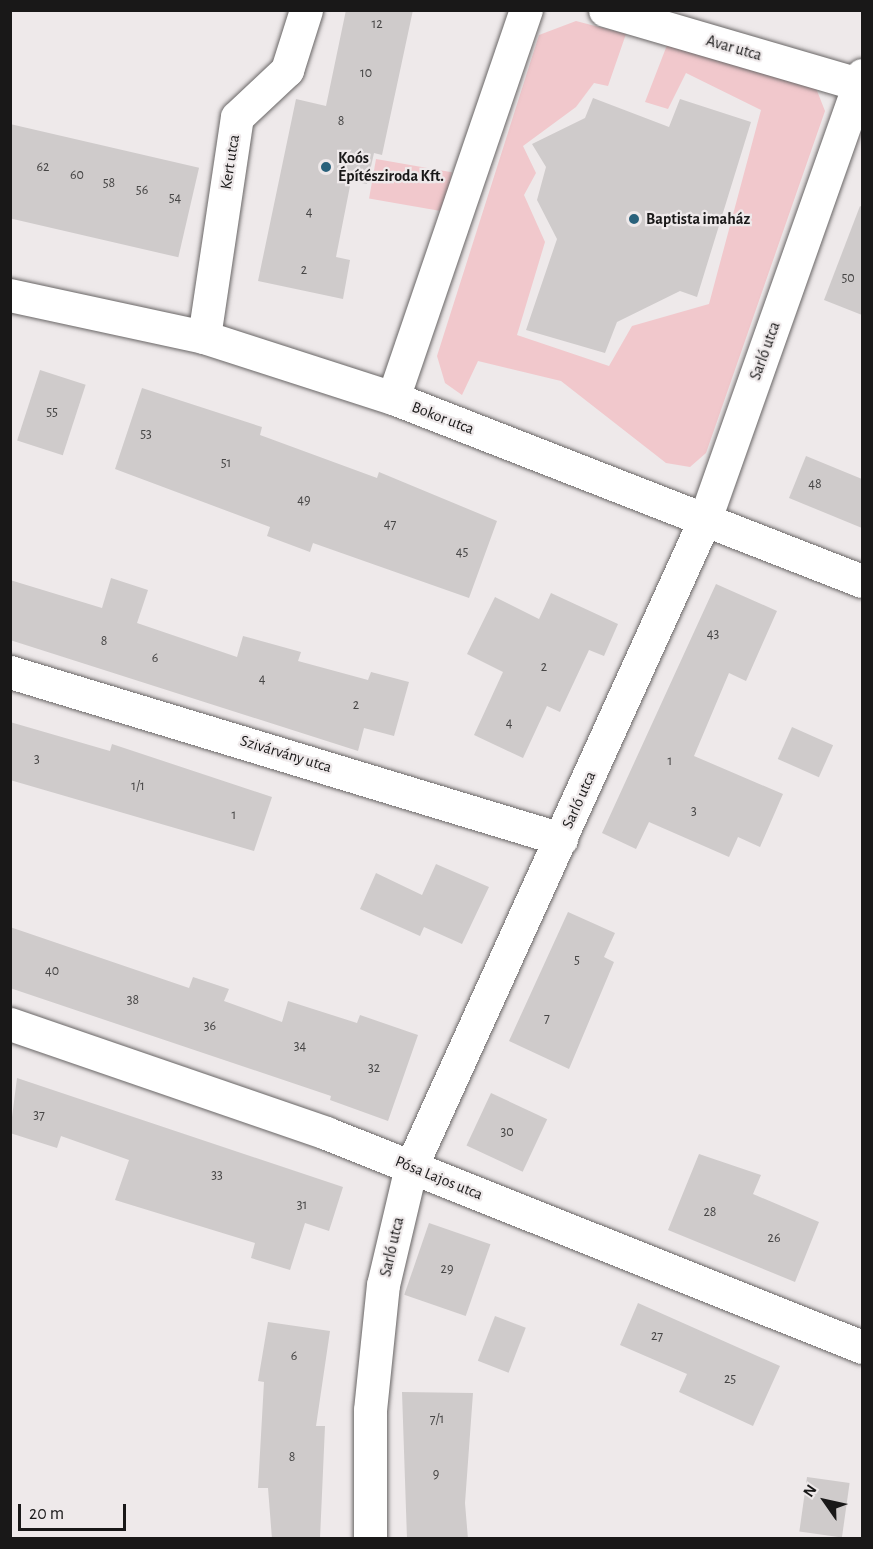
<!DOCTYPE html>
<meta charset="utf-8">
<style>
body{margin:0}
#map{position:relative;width:873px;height:1549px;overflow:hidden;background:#eee9ea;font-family:"Alegreya Sans",sans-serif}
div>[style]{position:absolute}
.green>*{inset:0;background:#f1c8cc;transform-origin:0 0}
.building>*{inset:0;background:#cfcbcb;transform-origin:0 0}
.roads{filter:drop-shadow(0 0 2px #696666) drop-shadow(0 0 2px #696666)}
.minor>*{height:33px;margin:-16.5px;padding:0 16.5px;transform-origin:16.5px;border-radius:16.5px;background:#fff}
.dots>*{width:16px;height:16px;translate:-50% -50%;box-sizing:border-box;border:3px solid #eee9ea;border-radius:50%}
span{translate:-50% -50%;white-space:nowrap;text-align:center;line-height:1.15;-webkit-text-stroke:4.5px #eee9ea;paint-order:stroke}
.number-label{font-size:14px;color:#464545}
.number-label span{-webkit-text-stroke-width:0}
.street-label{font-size:16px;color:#191818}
.poi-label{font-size:16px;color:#191818;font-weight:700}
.left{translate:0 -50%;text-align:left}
.frame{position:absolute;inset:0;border:12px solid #191818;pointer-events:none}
.north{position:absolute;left:795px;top:1471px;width:60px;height:60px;-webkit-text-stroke:4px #eee9ea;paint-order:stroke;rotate:304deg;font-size:16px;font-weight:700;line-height:24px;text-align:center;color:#191818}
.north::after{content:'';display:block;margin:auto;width:21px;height:27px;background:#191818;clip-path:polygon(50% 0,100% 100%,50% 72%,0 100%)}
.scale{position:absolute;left:18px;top:1504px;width:108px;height:27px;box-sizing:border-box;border:3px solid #191818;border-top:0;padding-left:8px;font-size:18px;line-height:21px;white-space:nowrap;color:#191818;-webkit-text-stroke:4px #eee9ea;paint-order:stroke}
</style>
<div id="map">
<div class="green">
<i style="clip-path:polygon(576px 21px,626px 34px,608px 86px,594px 83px,576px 107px,523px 146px,536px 173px,524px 195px,545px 242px,517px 335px,609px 366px,632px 326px,709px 304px,761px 110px,686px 73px,668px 109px,645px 102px,669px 40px,814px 83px,825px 111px,706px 453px,690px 467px,666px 463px,561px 381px,478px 361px,462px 395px,445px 383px,437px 356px,539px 35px)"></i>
<i style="left:376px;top:159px;width:77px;height:40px;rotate:10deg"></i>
</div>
<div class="building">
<i style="clip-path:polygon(346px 10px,413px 10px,382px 155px,374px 153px,367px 184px,351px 181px,336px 257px,350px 260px,343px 299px,258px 281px,296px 99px,326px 106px)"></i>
<i style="clip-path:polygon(593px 98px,669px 127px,680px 99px,751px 122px,697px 297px,680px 291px,617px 322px,605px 353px,526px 330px,557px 239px,537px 200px,546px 167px,532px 144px,585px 118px)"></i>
<i style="left:10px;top:124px;width:194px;height:92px;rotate:13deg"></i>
<i style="clip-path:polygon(860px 206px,862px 207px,862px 315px,824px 300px)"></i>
<i style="left:40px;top:370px;width:48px;height:74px;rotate:18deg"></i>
<i style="clip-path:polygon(142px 388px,262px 427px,260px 435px,377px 478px,379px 472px,497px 521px,469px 598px,313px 543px,310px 552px,267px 536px,270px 527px,115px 469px)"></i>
<i style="clip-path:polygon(806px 456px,862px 479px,862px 528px,789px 498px)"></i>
<i style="clip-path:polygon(111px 578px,148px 590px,137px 623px,237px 657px,243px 636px,301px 652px,298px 661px,368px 680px,371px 672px,409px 682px,394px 736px,364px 728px,358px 751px,10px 640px,10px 580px,102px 608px)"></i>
<i style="clip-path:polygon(716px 584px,777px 611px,746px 681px,729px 673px,694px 756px,783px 794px,760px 847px,738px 837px,729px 857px,649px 822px,636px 849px,602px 833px)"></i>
<i style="clip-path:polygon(551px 593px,618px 624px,604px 656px,589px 650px,560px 712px,547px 706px,523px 758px,474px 735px,503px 672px,467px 654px,495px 597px,539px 619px)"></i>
<i style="clip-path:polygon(10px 722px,110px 751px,112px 744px,272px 797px,254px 851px,10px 780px)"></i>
<i style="left:792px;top:727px;width:45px;height:35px;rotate:24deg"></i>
<i style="clip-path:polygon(436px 864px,489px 887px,462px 944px,424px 927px,420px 936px,360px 909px,376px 873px,422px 895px)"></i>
<i style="clip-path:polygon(568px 912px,615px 933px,604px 957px,614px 962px,569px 1069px,509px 1041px)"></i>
<i style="clip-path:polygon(10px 927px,189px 988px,193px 977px,229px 989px,224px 1001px,282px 1022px,288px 1001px,357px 1023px,360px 1015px,418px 1035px,388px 1121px,330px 1100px,331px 1096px,10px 988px)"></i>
<i style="clip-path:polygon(17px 1078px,343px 1187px,329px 1231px,305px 1223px,290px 1270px,251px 1258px,255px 1243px,115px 1200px,129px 1160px,61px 1136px,57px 1148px,10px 1133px)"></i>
<i style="left:491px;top:1093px;width:62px;height:58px;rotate:25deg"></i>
<i style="clip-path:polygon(699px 1154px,761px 1175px,753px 1194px,819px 1222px,795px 1282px,668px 1230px)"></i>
<i style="left:429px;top:1223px;width:65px;height:76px;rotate:19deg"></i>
<i style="clip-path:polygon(638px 1303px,780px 1366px,753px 1426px,679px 1392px,687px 1374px,620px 1345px)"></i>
<i style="left:495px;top:1316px;width:33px;height:48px;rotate:21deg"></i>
<i style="clip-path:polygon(268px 1322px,330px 1331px,316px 1426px,325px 1426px,320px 1539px,272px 1539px,268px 1488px,258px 1488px,264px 1382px,258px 1381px)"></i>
<i style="clip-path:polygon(402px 1392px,473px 1393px,465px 1503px,468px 1539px,407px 1539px)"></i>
<i style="left:807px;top:1477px;width:43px;height:55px;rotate:8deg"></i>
</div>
<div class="roads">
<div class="minor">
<i style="left:605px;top:10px;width:268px;rotate:16.3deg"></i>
<i style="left:10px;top:295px;width:198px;rotate:12.2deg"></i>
<i style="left:204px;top:337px;width:199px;rotate:17.9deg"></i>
<i style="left:393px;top:398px;width:503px;rotate:21.32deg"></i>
<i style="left:204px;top:337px;width:222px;rotate:-81.5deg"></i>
<i style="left:237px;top:117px;width:69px;rotate:-43.2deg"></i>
<i style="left:287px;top:70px;width:63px;rotate:-72.4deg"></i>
<i style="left:393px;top:398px;width:410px;rotate:-71.1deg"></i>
<i style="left:10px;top:672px;width:576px;rotate:16.86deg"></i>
<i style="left:10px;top:1024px;width:334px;rotate:19deg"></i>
<i style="left:326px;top:1133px;width:577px;rotate:21.76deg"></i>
<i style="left:370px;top:1538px;width:128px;rotate:-90deg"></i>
<i style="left:370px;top:1410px;width:126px;rotate:-84.1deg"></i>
<i style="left:383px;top:1285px;width:121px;rotate:-76.7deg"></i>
<i style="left:411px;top:1167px;width:712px;rotate:-65.6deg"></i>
<i style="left:705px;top:519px;width:471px;rotate:-70.5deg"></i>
</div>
</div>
<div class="dots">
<i style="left:326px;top:167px;background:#29617b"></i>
<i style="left:634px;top:219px;background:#29617b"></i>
</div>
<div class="number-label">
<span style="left:377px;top:24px">12</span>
<span style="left:366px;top:73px">10</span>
<span style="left:341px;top:121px">8</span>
<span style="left:43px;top:167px">62</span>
<span style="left:77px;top:175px">60</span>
<span style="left:109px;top:183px">58</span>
<span style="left:142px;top:190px">56</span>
<span style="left:175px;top:198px">54</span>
<span style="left:309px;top:212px">4</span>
<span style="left:304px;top:270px">2</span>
<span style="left:848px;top:278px">50</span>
<span style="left:52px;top:412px">55</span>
<span style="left:146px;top:434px">53</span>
<span style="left:226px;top:463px">51</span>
<span style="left:815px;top:484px">48</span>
<span style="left:304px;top:500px">49</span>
<span style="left:390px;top:524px">47</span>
<span style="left:462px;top:552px">45</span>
<span style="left:713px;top:634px">43</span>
<span style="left:104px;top:641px">8</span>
<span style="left:155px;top:658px">6</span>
<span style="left:544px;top:667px">2</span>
<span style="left:262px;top:679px">4</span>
<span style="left:356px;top:705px">2</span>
<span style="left:509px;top:723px">4</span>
<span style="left:37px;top:759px">3</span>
<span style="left:670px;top:761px">1</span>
<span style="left:138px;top:786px">1/1</span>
<span style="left:694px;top:811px">3</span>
<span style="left:234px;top:815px">1</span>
<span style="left:577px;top:960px">5</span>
<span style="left:52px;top:971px">40</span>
<span style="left:133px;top:1000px">38</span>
<span style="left:547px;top:1018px">7</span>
<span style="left:210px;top:1026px">36</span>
<span style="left:300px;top:1046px">34</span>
<span style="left:374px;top:1068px">32</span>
<span style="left:39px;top:1115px">37</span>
<span style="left:507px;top:1132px">30</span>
<span style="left:217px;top:1175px">33</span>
<span style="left:302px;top:1205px">31</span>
<span style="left:710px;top:1212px">28</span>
<span style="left:774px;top:1238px">26</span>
<span style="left:447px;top:1269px">29</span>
<span style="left:657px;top:1336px">27</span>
<span style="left:294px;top:1356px">6</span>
<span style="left:730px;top:1379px">25</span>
<span style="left:437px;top:1419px">7/1</span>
<span style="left:292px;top:1457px">8</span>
<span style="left:436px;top:1474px">9</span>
</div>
<div class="street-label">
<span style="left:734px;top:48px;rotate:16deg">Avar utca</span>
<span style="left:230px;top:162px;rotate:-81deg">Kert utca</span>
<span style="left:765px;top:351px;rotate:-70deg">Sarló utca</span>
<span style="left:443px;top:418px;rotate:21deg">Bokor utca</span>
<span style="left:286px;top:754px;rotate:17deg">Szivárvány utca</span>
<span style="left:579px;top:800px;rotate:-66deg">Sarló utca</span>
<span style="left:439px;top:1178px;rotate:22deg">Pósa Lajos utca</span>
<span style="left:392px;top:1247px;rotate:-77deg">Sarló utca</span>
</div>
<div class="poi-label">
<span class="left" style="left:338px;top:167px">Koós<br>Építésziroda Kft.</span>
<span class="left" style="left:646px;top:219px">Baptista imaház</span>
</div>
<div class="frame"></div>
<div class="north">N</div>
<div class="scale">20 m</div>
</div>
